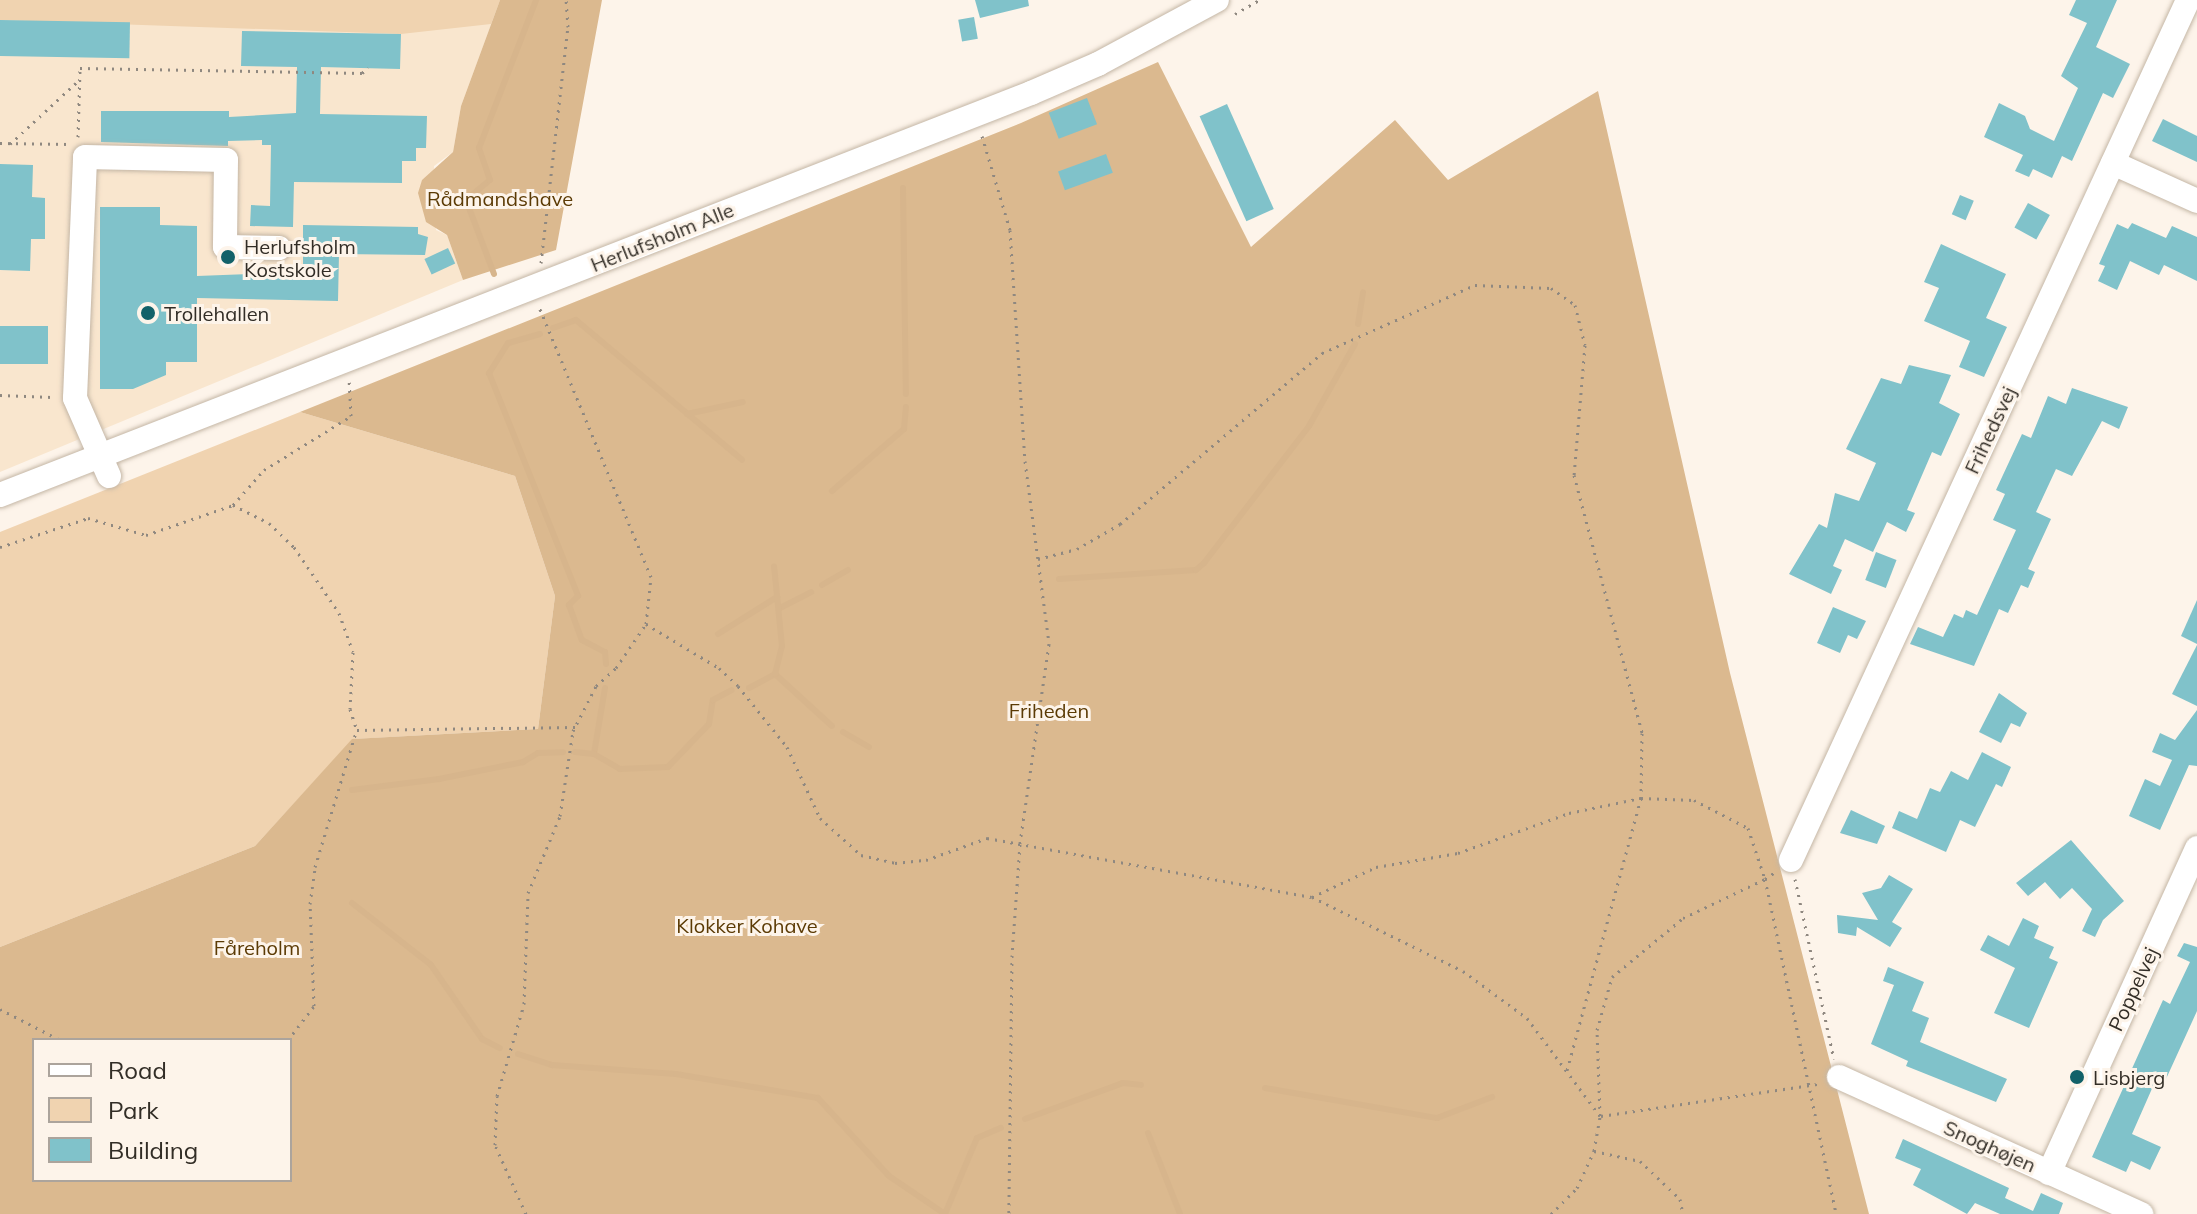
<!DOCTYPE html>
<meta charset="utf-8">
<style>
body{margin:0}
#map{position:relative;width:2197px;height:1214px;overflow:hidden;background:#fdf4ea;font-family:Mulish,sans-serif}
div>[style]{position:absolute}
.built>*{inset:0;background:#f9e6ce}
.green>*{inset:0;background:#f0d3b0}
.forest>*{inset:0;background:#dbb98f}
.stream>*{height:6px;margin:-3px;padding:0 3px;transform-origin:3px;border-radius:3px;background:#d7b58c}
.building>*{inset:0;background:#80c2ca;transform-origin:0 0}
.path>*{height:3px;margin-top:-1.5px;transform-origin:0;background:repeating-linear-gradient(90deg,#8f8880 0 2px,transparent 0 8px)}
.roads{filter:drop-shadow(0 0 2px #c4b6a5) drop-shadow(0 0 2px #c4b6a5)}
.minor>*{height:24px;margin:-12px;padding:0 12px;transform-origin:12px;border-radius:12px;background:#fff}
.dots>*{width:22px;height:22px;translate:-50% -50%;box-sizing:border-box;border:4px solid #fdf4ea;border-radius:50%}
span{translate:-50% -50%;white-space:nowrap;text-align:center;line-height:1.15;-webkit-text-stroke:6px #fdf4ea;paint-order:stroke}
.park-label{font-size:20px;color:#5c3b05}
.street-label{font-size:20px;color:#322d26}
.poi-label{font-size:20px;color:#322d26}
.left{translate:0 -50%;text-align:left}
.legend{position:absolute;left:32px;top:1038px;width:260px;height:144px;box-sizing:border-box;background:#fdf4ea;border:2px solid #aca49c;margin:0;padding:10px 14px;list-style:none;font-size:24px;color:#322d26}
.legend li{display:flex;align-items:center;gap:16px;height:40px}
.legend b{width:40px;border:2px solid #aca49c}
</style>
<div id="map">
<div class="built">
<i style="clip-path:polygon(0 0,500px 0,461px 106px,453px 152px,434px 166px,436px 230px,447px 235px,463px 280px,0 472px)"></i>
</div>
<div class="green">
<i style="clip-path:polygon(0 0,500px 0,491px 24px,401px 34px,0 20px)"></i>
<i style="clip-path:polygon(300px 412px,515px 476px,555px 596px,538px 729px,353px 739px,255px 846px,0 947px,0 532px)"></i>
</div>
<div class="forest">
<i style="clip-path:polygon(500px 0,602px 0,556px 250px,463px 280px,447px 235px,426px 222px,418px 193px,422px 180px,453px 152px,461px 106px)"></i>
<i style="clip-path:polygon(evenodd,1158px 62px,1251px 247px,1395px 120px,1448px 180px,1598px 91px,1730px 673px,1869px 1214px,0 1214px,0 947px,255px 846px,352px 739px,538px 729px,555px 596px,515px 476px,300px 412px,1021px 123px,1158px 62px,34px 1040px,290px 1040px,290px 1180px,34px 1180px,34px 1040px)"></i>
</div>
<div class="stream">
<i style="left:903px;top:188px;width:206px;rotate:89.2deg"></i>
<i style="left:494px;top:274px;width:79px;rotate:-110.7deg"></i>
<i style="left:466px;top:200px;width:31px;rotate:-40deg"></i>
<i style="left:490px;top:180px;width:34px;rotate:-109deg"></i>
<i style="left:479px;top:148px;width:159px;rotate:-68.9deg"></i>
<i style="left:1358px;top:324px;width:32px;rotate:-81deg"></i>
<i style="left:553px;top:328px;width:24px;rotate:-19deg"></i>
<i style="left:576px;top:320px;width:217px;rotate:40.1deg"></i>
<i style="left:540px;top:334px;width:33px;rotate:164deg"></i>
<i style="left:508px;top:343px;width:36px;rotate:122deg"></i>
<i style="left:489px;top:373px;width:240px;rotate:68.2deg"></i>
<i style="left:578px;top:596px;width:13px;rotate:135deg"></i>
<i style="left:569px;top:605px;width:37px;rotate:70deg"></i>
<i style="left:582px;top:640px;width:26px;rotate:28deg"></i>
<i style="left:605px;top:652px;width:12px;rotate:85deg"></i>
<i style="left:687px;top:414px;width:57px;rotate:-12.1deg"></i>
<i style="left:832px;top:491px;width:95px;rotate:-40.7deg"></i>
<i style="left:904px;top:429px;width:22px;rotate:-85deg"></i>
<i style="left:1059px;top:579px;width:137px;rotate:-3.8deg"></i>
<i style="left:1196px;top:570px;width:11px;rotate:-41deg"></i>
<i style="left:1204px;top:563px;width:173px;rotate:-52.5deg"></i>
<i style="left:1309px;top:426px;width:94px;rotate:-60.7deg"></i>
<i style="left:822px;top:585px;width:30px;rotate:-30deg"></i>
<i style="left:780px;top:608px;width:35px;rotate:-27deg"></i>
<i style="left:718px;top:634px;width:70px;rotate:-32.1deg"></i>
<i style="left:775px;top:674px;width:77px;rotate:42.4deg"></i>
<i style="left:605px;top:688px;width:67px;rotate:99.5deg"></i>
<i style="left:594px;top:754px;width:30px;rotate:30deg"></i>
<i style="left:620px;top:769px;width:48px;rotate:-2.4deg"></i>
<i style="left:668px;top:767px;width:59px;rotate:-46.4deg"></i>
<i style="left:709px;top:724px;width:24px;rotate:-81deg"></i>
<i style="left:713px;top:700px;width:21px;rotate:-28deg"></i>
<i style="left:749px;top:688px;width:30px;rotate:-28deg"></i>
<i style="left:775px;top:674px;width:29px;rotate:-76deg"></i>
<i style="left:782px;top:646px;width:80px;rotate:-95.7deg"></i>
<i style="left:843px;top:732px;width:30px;rotate:30deg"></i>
<i style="left:575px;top:752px;width:19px;rotate:6deg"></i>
<i style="left:352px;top:790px;width:88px;rotate:-7.2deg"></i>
<i style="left:439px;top:779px;width:86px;rotate:-11.4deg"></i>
<i style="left:523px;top:762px;width:17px;rotate:-31deg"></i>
<i style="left:538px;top:753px;width:25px;rotate:-2deg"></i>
<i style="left:352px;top:903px;width:100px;rotate:38.1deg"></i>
<i style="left:431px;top:965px;width:90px;rotate:55.4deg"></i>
<i style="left:482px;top:1039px;width:20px;rotate:27deg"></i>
<i style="left:518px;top:1054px;width:36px;rotate:18deg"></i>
<i style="left:552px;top:1065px;width:124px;rotate:4.2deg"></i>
<i style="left:676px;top:1074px;width:144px;rotate:9.6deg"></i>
<i style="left:818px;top:1098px;width:105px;rotate:47.7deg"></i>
<i style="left:889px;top:1176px;width:68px;rotate:34.2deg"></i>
<i style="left:945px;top:1214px;width:82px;rotate:-67.2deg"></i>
<i style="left:977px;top:1138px;width:26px;rotate:-23deg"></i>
<i style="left:1265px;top:1088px;width:175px;rotate:9.9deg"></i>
<i style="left:1437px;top:1118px;width:59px;rotate:-20.9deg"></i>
<i style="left:1025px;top:1119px;width:104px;rotate:-20.2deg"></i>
<i style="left:1123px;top:1083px;width:18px;rotate:6deg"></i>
<i style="left:1148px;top:1133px;width:87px;rotate:68.4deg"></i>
</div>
<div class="building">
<i style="clip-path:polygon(975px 0,1028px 0,1029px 6px,980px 18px)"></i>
<i style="clip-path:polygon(2076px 0,2117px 0,2096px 47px,2130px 64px,2113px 98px,2103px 93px,2072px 161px,2062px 156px,2052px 178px,2033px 169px,2029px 177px,2015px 171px,2023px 155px,1984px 137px,1999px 103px,2025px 116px,2030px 129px,2054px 141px,2078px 88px,2061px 76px,2087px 23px,2069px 15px)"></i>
<i style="left:974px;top:17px;width:22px;height:16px;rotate:80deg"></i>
<i style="left:0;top:20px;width:130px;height:36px;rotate:1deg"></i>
<i style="clip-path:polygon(242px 31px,401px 34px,400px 69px,321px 67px,320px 114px,427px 116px,426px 148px,416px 148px,416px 161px,402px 161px,402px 183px,294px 182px,293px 227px,250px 226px,251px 205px,270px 206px,271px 145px,262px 145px,262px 140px,228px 141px,228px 146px,101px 142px,101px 111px,229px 111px,229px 117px,296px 113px,297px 67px,241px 66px)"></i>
<i style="left:1087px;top:98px;width:28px;height:41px;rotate:69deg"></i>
<i style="left:1227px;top:104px;width:115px;height:30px;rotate:66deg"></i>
<i style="clip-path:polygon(2163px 119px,2197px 136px,2197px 162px,2152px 141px)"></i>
<i style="left:1106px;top:154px;width:20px;height:51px;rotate:70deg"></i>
<i style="clip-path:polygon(0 164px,33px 165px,32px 197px,45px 198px,45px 239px,31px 239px,30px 271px,0 270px)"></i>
<i style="left:1960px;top:195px;width:15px;height:21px;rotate:23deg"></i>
<i style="left:2028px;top:203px;width:25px;height:28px;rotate:29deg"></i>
<i style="clip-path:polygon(100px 207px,160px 207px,160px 225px,197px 226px,197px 276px,303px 272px,303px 225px,418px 227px,418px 234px,428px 237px,425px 255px,339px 254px,338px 301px,197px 298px,197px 362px,166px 362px,166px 375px,133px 389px,100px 389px)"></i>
<i style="clip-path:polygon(2132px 223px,2166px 238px,2172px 226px,2197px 237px,2197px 281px,2164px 265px,2159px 275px,2130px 261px,2117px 290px,2098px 281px,2105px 266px,2099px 264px,2117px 224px,2128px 229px)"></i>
<i style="clip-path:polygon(1941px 244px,2006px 274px,1986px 318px,2007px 327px,1984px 377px,1959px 367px,1970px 341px,1924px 321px,1939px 288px,1924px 282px)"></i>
<i style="left:448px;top:248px;width:17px;height:26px;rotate:65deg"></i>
<i style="left:0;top:326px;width:48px;height:38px"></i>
<i style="clip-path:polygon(1909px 365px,1951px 375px,1939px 403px,1960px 414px,1941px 456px,1932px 452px,1907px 510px,1915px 513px,1906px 532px,1887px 522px,1873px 552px,1845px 539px,1833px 566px,1842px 570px,1831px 594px,1789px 574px,1819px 524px,1827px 528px,1835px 493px,1859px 501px,1876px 463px,1846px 449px,1881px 378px,1901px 384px)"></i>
<i style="clip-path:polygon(2072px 388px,2128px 407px,2119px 429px,2102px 421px,2072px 476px,2056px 469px,2036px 512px,2051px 519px,2028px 569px,2035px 572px,2028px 588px,2021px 585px,2008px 613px,1999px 609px,1974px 666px,1910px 644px,1918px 627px,1943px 637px,1954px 614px,1963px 618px,1966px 610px,1977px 615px,2016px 530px,1993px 520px,2005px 494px,1996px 490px,2022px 434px,2031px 438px,2048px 396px,2066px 404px)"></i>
<i style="left:1876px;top:552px;width:22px;height:30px;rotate:21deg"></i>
<i style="clip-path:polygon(2197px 600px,2197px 644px,2181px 636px)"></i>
<i style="clip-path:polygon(1833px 607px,1866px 621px,1857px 639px,1848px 635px,1840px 653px,1817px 643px)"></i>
<i style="clip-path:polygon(2197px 645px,2197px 706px,2172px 694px)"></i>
<i style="clip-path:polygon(1999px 693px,2027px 713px,2020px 727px,2011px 723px,2001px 743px,1979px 732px)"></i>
<i style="clip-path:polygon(2197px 710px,2197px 766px,2189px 765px,2160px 830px,2129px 816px,2145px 779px,2160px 786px,2172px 760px,2152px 752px,2160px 733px,2175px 740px)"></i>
<i style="clip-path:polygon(1982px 752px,2011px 767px,2002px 787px,1996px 784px,1975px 827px,1960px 820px,1946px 852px,1892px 828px,1899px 811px,1917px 819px,1930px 788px,1940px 792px,1951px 771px,1968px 780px)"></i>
<i style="clip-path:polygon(1851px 810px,1885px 826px,1877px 844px,1840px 833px)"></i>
<i style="clip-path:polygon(2071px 840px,2124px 901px,2103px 920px,2095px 937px,2082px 931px,2092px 909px,2072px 888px,2060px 899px,2045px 882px,2028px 896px,2016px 883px)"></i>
<i style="clip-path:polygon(1889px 875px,1913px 889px,1892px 922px,1902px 928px,1890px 947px,1857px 927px,1856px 936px,1838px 933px,1837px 915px,1878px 920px,1862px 893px,1881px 888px)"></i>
<i style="clip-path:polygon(2023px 918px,2039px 926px,2034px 938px,2054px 947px,2049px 958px,2058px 962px,2029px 1028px,1994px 1013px,2015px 968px,1980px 950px,1988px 935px,2009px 946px)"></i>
<i style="clip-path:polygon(2184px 943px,2197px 947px,2197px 1011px,2166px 1079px,2158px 1075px,2132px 1134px,2161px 1147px,2150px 1170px,2131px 1161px,2126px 1172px,2092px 1157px,2163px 1000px,2170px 1004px,2190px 962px,2177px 956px)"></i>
<i style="clip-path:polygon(1888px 967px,1924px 982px,1912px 1011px,1929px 1018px,1920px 1042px,2007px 1079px,1996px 1102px,1906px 1066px,1908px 1061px,1871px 1044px,1894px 985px,1883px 981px)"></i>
<i style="clip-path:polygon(1903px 1139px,2009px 1188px,2005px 1198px,2033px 1211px,2041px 1193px,2063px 1203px,2059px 1214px,2000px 1214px,1975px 1203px,1967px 1214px,1913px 1185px,1921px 1169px,1895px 1158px)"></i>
</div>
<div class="path">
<i style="left:1235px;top:14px;width:28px;rotate:-30deg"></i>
<i style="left:982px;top:136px;width:98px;rotate:73.4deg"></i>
<i style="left:1010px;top:230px;width:231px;rotate:86.3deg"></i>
<i style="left:1025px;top:461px;width:185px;rotate:82.5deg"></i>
<i style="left:1049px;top:644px;width:202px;rotate:98.3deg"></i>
<i style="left:1020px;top:844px;width:111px;rotate:94.1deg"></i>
<i style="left:1012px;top:955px;width:259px;rotate:90.7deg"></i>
<i style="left:78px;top:137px;width:69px;rotate:-88.3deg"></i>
<i style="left:80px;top:68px;width:282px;rotate:1deg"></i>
<i style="left:362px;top:73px;width:8px;rotate:-40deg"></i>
<i style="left:0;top:143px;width:70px;rotate:0.8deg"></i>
<i style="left:10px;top:144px;width:94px;rotate:-42.8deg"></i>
<i style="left:541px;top:263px;width:238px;rotate:-83.5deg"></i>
<i style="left:568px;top:27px;width:27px;rotate:-94deg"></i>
<i style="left:0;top:395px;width:52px;rotate:2.2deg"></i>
<i style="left:233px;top:505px;width:47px;rotate:-48.5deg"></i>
<i style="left:264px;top:470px;width:102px;rotate:-31.8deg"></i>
<i style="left:351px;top:416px;width:34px;rotate:-93deg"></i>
<i style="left:0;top:547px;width:93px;rotate:-18.2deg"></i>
<i style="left:88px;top:518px;width:60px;rotate:16.3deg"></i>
<i style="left:146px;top:535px;width:92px;rotate:-19deg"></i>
<i style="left:233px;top:505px;width:40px;rotate:26.6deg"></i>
<i style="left:269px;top:523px;width:35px;rotate:44deg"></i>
<i style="left:294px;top:547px;width:80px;rotate:55.7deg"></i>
<i style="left:339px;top:613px;width:41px;rotate:70.3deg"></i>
<i style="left:353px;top:652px;width:57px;rotate:93deg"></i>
<i style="left:350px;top:709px;width:22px;rotate:72deg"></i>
<i style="left:357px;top:730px;width:218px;rotate:-0.8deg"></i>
<i style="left:1038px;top:559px;width:40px;rotate:-14.4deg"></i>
<i style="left:1077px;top:549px;width:50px;rotate:-30.2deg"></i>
<i style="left:1120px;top:524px;width:265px;rotate:-40.2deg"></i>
<i style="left:1322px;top:353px;width:167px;rotate:-24deg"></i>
<i style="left:1475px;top:285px;width:76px;rotate:2.3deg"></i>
<i style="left:1551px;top:288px;width:29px;rotate:35deg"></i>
<i style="left:1575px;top:305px;width:41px;rotate:76deg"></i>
<i style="left:1585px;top:345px;width:130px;rotate:94.8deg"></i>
<i style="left:1574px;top:475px;width:267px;rotate:75.2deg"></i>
<i style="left:1642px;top:733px;width:65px;rotate:90.9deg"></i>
<i style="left:1641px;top:798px;width:287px;rotate:105.2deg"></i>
<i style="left:646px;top:624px;width:85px;rotate:31.1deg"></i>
<i style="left:719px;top:668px;width:26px;rotate:43deg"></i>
<i style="left:738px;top:686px;width:78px;rotate:51.2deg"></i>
<i style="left:787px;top:747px;width:78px;rotate:65.1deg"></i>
<i style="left:820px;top:818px;width:55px;rotate:42.1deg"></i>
<i style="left:861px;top:855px;width:35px;rotate:13deg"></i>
<i style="left:895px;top:863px;width:31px;rotate:-6deg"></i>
<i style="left:926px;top:860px;width:65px;rotate:-19.8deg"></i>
<i style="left:987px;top:838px;width:330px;rotate:10.3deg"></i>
<i style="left:1312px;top:897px;width:168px;rotate:26.1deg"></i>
<i style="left:1463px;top:971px;width:79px;rotate:36.3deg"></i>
<i style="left:1527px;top:1018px;width:122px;rotate:53.3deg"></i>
<i style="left:1795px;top:879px;width:184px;rotate:77.8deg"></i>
<i style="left:1312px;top:897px;width:71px;rotate:-25.1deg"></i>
<i style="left:1376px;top:867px;width:83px;rotate:-9.7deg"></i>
<i style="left:1458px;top:853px;width:118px;rotate:-19.8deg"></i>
<i style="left:1569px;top:813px;width:74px;rotate:-11.8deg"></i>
<i style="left:1641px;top:798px;width:53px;rotate:2.2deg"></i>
<i style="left:1694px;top:800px;width:61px;rotate:27.4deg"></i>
<i style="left:1748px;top:828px;width:54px;rotate:71.6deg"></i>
<i style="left:1765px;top:879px;width:11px;rotate:-34deg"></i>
<i style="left:0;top:1009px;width:68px;rotate:27.3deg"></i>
<i style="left:288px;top:1040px;width:43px;rotate:-52.6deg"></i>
<i style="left:314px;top:1006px;width:102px;rotate:-92.2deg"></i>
<i style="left:310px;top:904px;width:37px;rotate:-82deg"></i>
<i style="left:315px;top:867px;width:141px;rotate:-73.1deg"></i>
<i style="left:1601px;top:1116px;width:220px;rotate:-8.4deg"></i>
<i style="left:1594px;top:1151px;width:47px;rotate:12.3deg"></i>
<i style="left:1640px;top:1161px;width:55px;rotate:43.5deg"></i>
<i style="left:1680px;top:1199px;width:15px;rotate:79deg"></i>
<i style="left:526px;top:1214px;width:76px;rotate:-114.2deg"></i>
<i style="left:495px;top:1145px;width:49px;rotate:-87.7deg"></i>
<i style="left:497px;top:1096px;width:96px;rotate:-73.6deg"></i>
<i style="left:524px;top:1004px;width:111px;rotate:-87.9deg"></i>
<i style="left:528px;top:893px;width:83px;rotate:-67.4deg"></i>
<i style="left:560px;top:816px;width:86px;rotate:-81.3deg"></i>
<i style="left:573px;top:731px;width:51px;rotate:-62.9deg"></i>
<i style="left:596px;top:686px;width:27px;rotate:-42deg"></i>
<i style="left:616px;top:668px;width:53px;rotate:-55.7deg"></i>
<i style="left:646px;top:624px;width:47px;rotate:-83.9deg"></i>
<i style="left:651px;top:577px;width:293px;rotate:-112.5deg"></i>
<i style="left:1551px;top:1214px;width:37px;rotate:-45deg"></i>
<i style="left:1577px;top:1188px;width:41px;rotate:-65.3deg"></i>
<i style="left:1594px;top:1151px;width:36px;rotate:-80deg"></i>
<i style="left:1600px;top:1116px;width:86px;rotate:-92deg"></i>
<i style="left:1597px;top:1030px;width:55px;rotate:-74.2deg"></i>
<i style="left:1612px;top:977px;width:92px;rotate:-39.7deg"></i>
<i style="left:1683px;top:918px;width:91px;rotate:-25.4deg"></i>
<i style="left:1765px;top:879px;width:342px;rotate:78deg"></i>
</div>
<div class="roads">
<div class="minor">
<i style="left:2113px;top:163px;width:92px;rotate:24.3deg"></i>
<i style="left:109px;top:476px;width:85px;rotate:-113.6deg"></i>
<i style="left:75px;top:398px;width:241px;rotate:-87.6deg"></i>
<i style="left:85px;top:157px;width:141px;rotate:1.2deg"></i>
<i style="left:226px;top:160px;width:87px;rotate:90.7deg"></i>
<i style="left:225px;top:247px;width:54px;rotate:1.1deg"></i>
<i style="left:0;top:495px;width:1107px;rotate:-21.3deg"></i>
<i style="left:1031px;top:93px;width:73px;rotate:-23.4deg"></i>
<i style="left:1098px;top:64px;width:135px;rotate:-28.3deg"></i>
<i style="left:1791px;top:860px;width:947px;rotate:-65.22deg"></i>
<i style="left:1839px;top:1077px;width:332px;rotate:24.4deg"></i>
<i style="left:2049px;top:1173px;width:357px;rotate:-65.5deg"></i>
</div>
</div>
<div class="dots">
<i style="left:228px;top:257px;background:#126169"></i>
<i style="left:148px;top:313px;background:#126169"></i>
<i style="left:2077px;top:1077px;background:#126169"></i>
</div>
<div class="park-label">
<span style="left:500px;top:198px">Rådmandshave</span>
<span style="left:1049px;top:710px">Friheden</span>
<span style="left:747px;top:925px">Klokker Kohave</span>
<span style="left:257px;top:947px">Fåreholm</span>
</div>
<div class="street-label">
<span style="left:662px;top:237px;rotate:-22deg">Herlufsholm Alle</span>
<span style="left:1990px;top:430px;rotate:-65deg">Frihedsvej</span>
<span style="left:2133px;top:989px;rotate:-65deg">Poppelvej</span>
<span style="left:1990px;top:1146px;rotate:24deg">Snoghøjen</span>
</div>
<div class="poi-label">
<span class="left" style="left:244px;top:258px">Herlufsholm<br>Kostskole</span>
<span class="left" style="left:164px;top:313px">Trollehallen</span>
<span class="left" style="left:2093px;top:1077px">Lisbjerg</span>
</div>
<ul class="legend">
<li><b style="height:10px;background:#fff"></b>Road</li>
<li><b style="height:22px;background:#f0d3b0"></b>Park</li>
<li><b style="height:22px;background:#80c2ca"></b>Building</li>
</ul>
</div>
